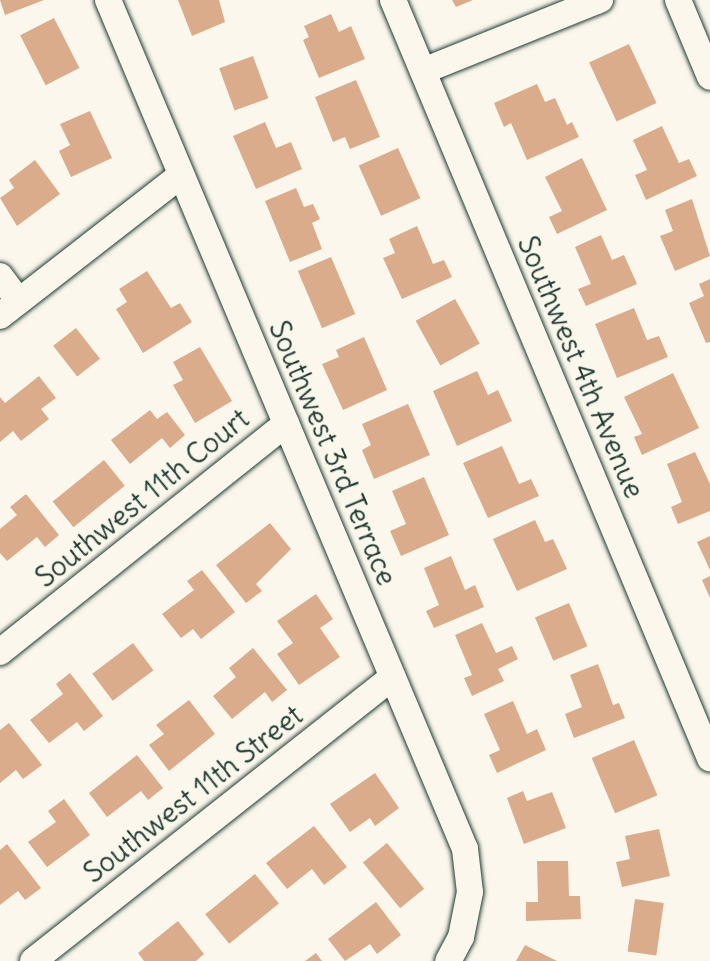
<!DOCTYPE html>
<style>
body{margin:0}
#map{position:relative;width:710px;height:961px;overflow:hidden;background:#fbf7ec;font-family:Delius,sans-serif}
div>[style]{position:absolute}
.building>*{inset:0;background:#daac8b;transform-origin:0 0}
.roads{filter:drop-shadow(0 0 2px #1f3d34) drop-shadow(0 0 2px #1f3d34)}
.street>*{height:26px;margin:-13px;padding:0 13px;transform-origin:13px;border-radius:13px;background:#fbf7ec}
span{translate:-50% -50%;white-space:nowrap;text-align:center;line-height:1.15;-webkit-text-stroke:7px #fbf7ec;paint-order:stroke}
.street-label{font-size:28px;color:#1f3d34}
</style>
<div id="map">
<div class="building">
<i style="clip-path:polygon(0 0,44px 0,5px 15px)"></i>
<i style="clip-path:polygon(178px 0,219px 0,225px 22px,192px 36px)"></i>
<i style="clip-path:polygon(452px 0,473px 0,456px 7px)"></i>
<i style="clip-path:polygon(331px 14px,339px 32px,351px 26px,365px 59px,319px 78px,303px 40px,309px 37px,304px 26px)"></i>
<i style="left:54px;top:18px;width:56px;height:38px;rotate:63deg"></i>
<i style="left:629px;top:44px;width:65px;height:44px;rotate:65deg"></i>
<i style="left:253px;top:56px;width:45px;height:36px;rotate:70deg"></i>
<i style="clip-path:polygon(356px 80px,380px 137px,350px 149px,345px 137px,333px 142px,315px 97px)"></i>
<i style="clip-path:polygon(537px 84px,545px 102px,555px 98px,567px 125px,572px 122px,579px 137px,527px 160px,511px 123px,504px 127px,494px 103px)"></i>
<i style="clip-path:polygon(90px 111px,112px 158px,71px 177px,59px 151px,70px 145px,60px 124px)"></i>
<i style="clip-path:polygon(265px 122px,276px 148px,291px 142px,302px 169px,256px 189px,233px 136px)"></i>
<i style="clip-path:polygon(662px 126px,679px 163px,689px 159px,697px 176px,646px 200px,635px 175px,647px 170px,633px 140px)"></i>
<i style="left:398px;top:148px;width:55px;height:43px;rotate:66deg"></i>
<i style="clip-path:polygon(582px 158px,607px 210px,557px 234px,549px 217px,562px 211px,545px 177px)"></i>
<i style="clip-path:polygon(35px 160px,60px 194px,17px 226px,0 198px,14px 188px,9px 180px)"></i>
<i style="clip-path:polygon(296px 188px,304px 207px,313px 204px,320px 219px,312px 223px,322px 249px,290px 262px,265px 201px)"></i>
<i style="clip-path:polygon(692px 199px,710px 256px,675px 271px,660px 236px,673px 231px,665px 210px)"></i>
<i style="clip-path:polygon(417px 226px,433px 264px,444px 260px,452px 277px,402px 299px,383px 258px,395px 253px,389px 239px)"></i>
<i style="clip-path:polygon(601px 235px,612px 260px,624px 255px,637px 284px,586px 306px,578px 289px,591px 284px,575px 247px)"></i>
<i style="left:331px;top:257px;width:62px;height:36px;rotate:67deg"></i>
<i style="clip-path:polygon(147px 271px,171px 308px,180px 303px,192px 322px,143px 353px,116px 309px,127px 302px,119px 289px)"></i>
<i style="clip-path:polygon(710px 279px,710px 342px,706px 343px,689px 303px,704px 296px,699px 284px)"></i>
<i style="left:455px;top:299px;width:51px;height:45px;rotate:61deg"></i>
<i style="clip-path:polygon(634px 308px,647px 340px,659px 336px,668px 357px,617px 378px,595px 324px)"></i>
<i style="left:76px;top:328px;width:39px;height:29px;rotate:52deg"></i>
<i style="clip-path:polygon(364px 337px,387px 390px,343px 410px,322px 364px,339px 357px,336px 350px)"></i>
<i style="clip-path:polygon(200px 347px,232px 401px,195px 423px,173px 385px,183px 380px,173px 362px)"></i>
<i style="clip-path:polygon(477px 371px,488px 395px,498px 390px,512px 421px,457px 446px,433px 391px)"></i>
<i style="clip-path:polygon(673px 373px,699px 428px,642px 455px,634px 437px,642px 434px,624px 397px)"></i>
<i style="clip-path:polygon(39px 376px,56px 398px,41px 409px,49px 419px,21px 441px,13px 431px,0 442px,0 397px,5px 403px)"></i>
<i style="clip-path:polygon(408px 404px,430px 455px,374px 479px,362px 450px,371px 445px,362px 424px)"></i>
<i style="clip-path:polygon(150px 410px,157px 419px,167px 412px,185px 435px,170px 448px,162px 438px,130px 464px,111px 440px)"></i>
<i style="clip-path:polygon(502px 446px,519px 484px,531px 479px,539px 496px,488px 518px,463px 463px)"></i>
<i style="clip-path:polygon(695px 452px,710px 484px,710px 511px,678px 524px,671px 507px,682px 502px,667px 464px)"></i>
<i style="left:104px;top:460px;width:33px;height:66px;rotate:51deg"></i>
<i style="clip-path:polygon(424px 477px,449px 535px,401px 556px,390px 531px,406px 524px,392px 491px)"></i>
<i style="clip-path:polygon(26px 494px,59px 535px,45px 547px,37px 537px,7px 561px,0 553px,0 529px,17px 515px,10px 507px)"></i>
<i style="clip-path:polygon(535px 520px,545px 542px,553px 539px,567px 569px,517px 591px,493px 539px)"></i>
<i style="clip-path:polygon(270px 523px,291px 549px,256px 584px,262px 591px,246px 603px,216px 565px)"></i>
<i style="clip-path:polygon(710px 536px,710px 570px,697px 542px)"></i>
<i style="clip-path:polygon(451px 556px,465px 590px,475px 585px,484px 607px,434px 628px,426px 611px,439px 605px,424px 568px)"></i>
<i style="clip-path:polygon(202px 570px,235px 612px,201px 639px,193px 629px,181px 638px,162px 614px,194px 590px,187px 581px)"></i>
<i style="clip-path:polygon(710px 576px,710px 598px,702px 580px)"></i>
<i style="clip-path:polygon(316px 594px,333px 619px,320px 628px,340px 657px,299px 685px,277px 654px,293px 643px,277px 621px)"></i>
<i style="left:569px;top:603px;width:47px;height:37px;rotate:67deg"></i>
<i style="clip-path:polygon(482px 623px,496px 653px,512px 646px,518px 659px,498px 669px,504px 681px,472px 696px,464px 678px,472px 675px,455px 635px)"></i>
<i style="left:133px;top:643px;width:34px;height:51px;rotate:53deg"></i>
<i style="clip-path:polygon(253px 648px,287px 690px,272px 702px,265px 692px,232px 719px,213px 696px,236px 677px,229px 668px)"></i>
<i style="clip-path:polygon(598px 664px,613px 705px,619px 703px,625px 718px,574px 738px,565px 714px,582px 707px,570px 675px)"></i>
<i style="clip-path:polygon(70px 673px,103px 716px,84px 731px,77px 722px,49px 743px,30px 720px,63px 694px,56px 684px)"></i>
<i style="clip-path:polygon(189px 700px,215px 734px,169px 771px,149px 745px,164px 734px,156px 725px)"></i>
<i style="clip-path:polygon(513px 701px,527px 734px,537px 729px,546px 750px,497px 773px,489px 755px,500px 750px,484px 714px)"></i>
<i style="clip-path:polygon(9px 723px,42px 765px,23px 779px,16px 770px,0 783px,0 730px)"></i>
<i style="left:634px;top:740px;width:60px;height:46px;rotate:67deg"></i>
<i style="clip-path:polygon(137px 755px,163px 788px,148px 800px,141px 791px,107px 817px,89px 793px)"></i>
<i style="clip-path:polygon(375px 773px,399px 808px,375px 826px,370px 818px,350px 832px,330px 804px)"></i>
<i style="clip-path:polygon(523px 791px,527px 801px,552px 792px,566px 828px,524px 844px,507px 798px)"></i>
<i style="clip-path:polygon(64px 799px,90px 835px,47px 867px,28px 842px,56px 822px,48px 811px)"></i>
<i style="clip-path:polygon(314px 826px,347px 867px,324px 885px,312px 869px,287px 889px,266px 863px)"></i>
<i style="clip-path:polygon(659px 829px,670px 876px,622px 887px,616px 862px,630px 859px,625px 836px)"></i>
<i style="left:387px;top:843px;width:59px;height:31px;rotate:51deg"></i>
<i style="clip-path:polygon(7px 844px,41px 888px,25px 900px,18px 891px,0 905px,0 850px)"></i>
<i style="clip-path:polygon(537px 861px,568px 861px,569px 896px,580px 896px,581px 919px,526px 921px,526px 902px,538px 902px)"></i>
<i style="left:255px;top:874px;width:38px;height:64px;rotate:51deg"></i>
<i style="left:635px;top:899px;width:29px;height:53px;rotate:8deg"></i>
<i style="clip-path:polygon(376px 902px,401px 935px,377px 954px,370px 944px,345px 961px,328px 939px)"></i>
<i style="clip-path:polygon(178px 921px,204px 954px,196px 961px,144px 961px,138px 953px)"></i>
<i style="clip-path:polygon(525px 945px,557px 961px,516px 961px)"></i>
<i style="clip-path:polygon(316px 953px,322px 961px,305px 961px)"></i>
</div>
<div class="roads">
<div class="street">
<i style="left:108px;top:0;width:921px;rotate:67.19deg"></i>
<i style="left:465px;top:849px;width:43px;rotate:83.4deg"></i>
<i style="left:470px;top:892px;width:46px;rotate:101.3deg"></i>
<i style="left:461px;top:937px;width:27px;rotate:118deg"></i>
<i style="left:393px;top:0;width:822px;rotate:67.31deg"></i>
<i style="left:678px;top:0;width:83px;rotate:67.4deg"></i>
<i style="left:423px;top:71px;width:191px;rotate:-21.9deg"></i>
<i style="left:0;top:276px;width:31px;rotate:53deg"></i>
<i style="left:0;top:316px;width:228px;rotate:-37.9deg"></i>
<i style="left:0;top:652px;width:366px;rotate:-38.6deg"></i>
<i style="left:33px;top:961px;width:458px;rotate:-38.3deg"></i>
</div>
</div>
<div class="street-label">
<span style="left:581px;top:367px;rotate:67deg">Southwest 4th Avenue</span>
<span style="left:333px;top:453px;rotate:67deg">Southwest 3rd Terrace</span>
<span style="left:142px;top:498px;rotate:-39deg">Southwest 11th Court</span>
<span style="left:193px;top:794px;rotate:-38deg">Southwest 11th Street</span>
</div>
</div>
